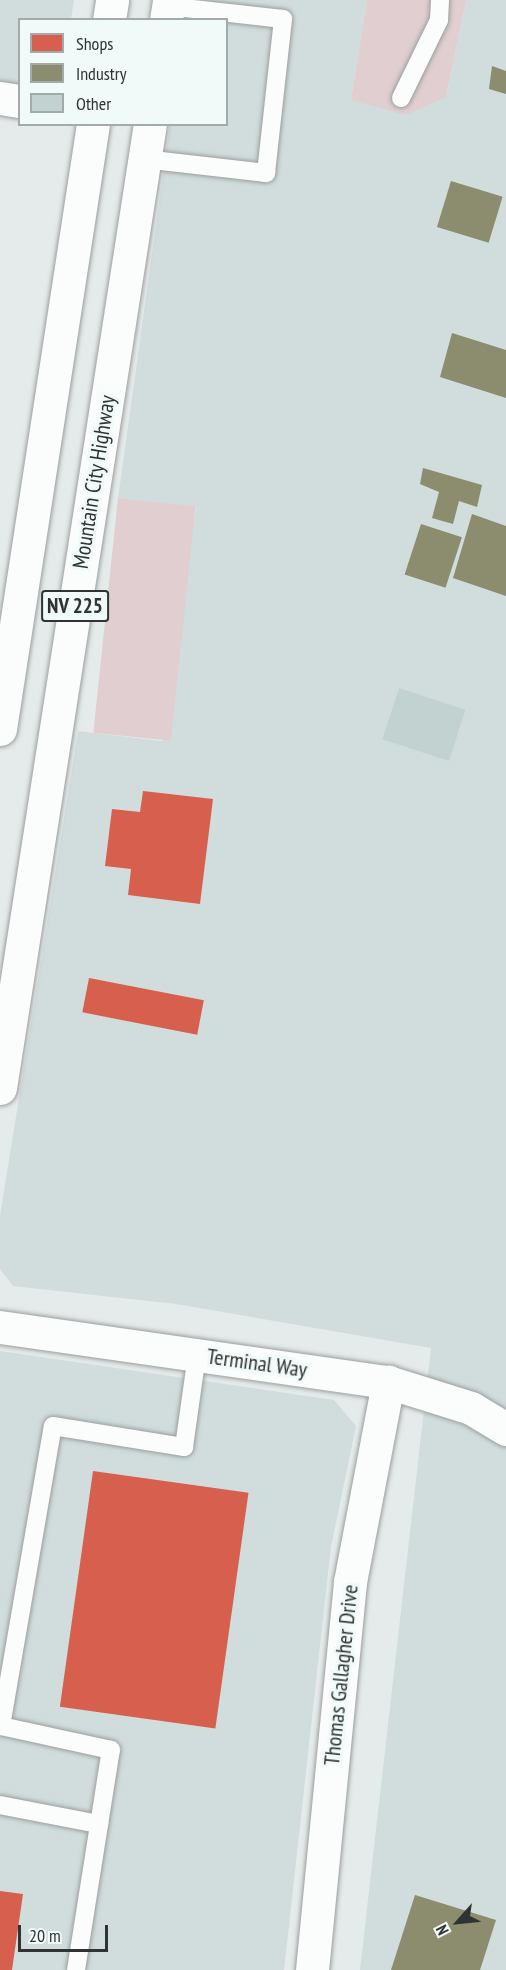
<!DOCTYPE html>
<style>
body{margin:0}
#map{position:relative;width:506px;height:1970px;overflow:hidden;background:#e5ebea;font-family:"PT Sans Narrow",sans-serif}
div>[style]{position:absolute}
.built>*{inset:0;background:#d1dddc}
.green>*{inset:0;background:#e0ced0;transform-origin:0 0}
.shops>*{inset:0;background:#d6604d;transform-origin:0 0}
.industry>*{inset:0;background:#8c8c6e;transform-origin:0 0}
.building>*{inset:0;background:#c2d2d1;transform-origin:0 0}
.roads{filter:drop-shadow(0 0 2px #9b9f9f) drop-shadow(0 0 2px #9b9f9f)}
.service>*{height:18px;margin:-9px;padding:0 9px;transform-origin:9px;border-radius:9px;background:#fbfcfc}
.minor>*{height:33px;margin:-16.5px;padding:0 16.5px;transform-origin:16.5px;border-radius:16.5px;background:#fbfcfc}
.tertiary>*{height:33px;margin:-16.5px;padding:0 16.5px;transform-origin:16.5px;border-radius:16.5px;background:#fbfcfc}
.primary>*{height:33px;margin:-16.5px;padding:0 16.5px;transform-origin:16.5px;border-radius:16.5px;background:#fbfcfc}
span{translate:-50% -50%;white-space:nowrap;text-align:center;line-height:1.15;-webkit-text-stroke:6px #f0faf9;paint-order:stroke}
.shield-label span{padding:2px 4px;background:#f0faf9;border:2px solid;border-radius:4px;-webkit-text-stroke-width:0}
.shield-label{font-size:21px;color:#2f3333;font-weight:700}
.street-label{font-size:22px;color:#2f3333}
.legend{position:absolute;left:18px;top:18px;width:210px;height:108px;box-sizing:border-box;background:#f0faf9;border:2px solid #a3aaaa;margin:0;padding:8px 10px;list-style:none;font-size:18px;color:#2f3333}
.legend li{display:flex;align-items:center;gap:12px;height:30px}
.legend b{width:30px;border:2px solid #a3aaaa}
.north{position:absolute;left:428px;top:1892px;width:60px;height:60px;-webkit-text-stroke:4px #f0faf9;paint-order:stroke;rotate:243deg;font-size:16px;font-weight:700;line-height:24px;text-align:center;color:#2f3333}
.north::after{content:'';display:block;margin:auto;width:21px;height:27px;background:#2f3333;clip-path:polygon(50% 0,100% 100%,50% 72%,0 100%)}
.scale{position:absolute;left:18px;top:1925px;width:90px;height:27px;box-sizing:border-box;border:3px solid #2f3333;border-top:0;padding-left:8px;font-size:18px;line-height:21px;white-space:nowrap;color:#2f3333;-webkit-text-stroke:4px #f0faf9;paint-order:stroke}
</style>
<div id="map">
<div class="built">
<i style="clip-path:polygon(0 0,74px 0,71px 19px,20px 20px,19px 84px,0 81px)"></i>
<i style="clip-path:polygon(187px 0,367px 0,351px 100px,446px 97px,466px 0,506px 0,506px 1970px,360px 1970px,431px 1348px,176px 1304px,13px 1286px,0 1269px,0 1216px,78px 731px,162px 741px,196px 507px,118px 498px,170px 125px,226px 124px,226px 20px,184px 19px)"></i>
<i style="clip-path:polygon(0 1351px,334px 1400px,356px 1426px,331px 1547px,284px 1970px,0 1970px)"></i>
</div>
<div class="green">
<i style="clip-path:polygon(367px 0,466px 0,446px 97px,406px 115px,351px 100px)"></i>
<i style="left:118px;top:498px;width:78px;height:236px;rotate:6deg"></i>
</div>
<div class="shops">
<i style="clip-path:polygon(143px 791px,213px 799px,200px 904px,128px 895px,131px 869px,105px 866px,112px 809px,140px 812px)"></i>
<i style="left:89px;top:978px;width:117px;height:35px;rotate:11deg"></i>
<i style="left:93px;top:1471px;width:157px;height:238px;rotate:8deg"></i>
<i style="clip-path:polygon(0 1891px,23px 1894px,12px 1970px,0 1970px)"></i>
</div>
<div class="industry">
<i style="clip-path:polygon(492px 66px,506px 71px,506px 94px,489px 89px)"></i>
<i style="left:451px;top:181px;width:54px;height:48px;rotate:17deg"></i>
<i style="clip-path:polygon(452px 333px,506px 350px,506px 398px,440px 377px)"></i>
<i style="clip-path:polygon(423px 468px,482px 485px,477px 507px,459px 501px,453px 524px,432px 518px,439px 492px,420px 484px)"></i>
<i style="clip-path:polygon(472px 514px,506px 526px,506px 596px,453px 578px)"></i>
<i style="left:421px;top:524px;width:43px;height:53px;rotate:18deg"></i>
<i style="clip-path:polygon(415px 1895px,496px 1920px,480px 1970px,391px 1970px)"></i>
</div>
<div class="building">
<i style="left:399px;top:688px;width:70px;height:54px;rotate:18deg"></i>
</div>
<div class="roads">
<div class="service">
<i style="left:401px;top:98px;width:87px;rotate:-64deg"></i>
<i style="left:439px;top:20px;width:20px;rotate:-87deg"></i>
<i style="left:144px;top:159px;width:123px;rotate:6.5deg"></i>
<i style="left:266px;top:173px;width:155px;rotate:-83.7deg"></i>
<i style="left:283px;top:19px;width:116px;rotate:-173.6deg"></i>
<i style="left:0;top:1805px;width:101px;rotate:10.9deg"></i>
<i style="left:76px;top:1970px;width:223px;rotate:-81deg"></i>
<i style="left:111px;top:1750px;width:113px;rotate:-167.7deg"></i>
<i style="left:1px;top:1726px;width:304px;rotate:-80.2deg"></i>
<i style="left:53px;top:1426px;width:133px;rotate:9.1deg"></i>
<i style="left:184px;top:1447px;width:93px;rotate:-82deg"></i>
</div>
<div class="minor">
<i style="left:0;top:1327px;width:392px;rotate:8.1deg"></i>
<i style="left:388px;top:1382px;width:87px;rotate:17.4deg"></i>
<i style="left:471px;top:1408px;width:41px;rotate:31deg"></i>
<i style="left:312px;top:1970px;width:390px;rotate:-84.4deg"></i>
<i style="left:350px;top:1582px;width:204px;rotate:-79.2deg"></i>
</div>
<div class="tertiary">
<i style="left:0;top:98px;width:20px;rotate:9deg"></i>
</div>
<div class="primary">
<i style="left:109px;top:20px;width:20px;rotate:-81deg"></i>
<i style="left:166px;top:20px;width:20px;rotate:-81deg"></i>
<i style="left:0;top:729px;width:612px;rotate:-81.26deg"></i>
<i style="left:0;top:1088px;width:976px;rotate:-81.16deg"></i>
</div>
</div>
<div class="shield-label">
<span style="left:75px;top:606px">NV 225</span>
</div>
<div class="street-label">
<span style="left:94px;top:482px;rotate:-81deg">Mountain City Highway</span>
<span style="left:257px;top:1363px;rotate:8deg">Terminal Way</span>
<span style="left:341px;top:1675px;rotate:-84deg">Thomas Gallagher Drive</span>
</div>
<ul class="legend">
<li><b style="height:16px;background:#d6604d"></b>Shops</li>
<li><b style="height:16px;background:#8c8c6e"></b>Industry</li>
<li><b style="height:16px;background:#c2d2d1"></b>Other</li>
</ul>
<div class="north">N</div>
<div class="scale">20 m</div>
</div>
